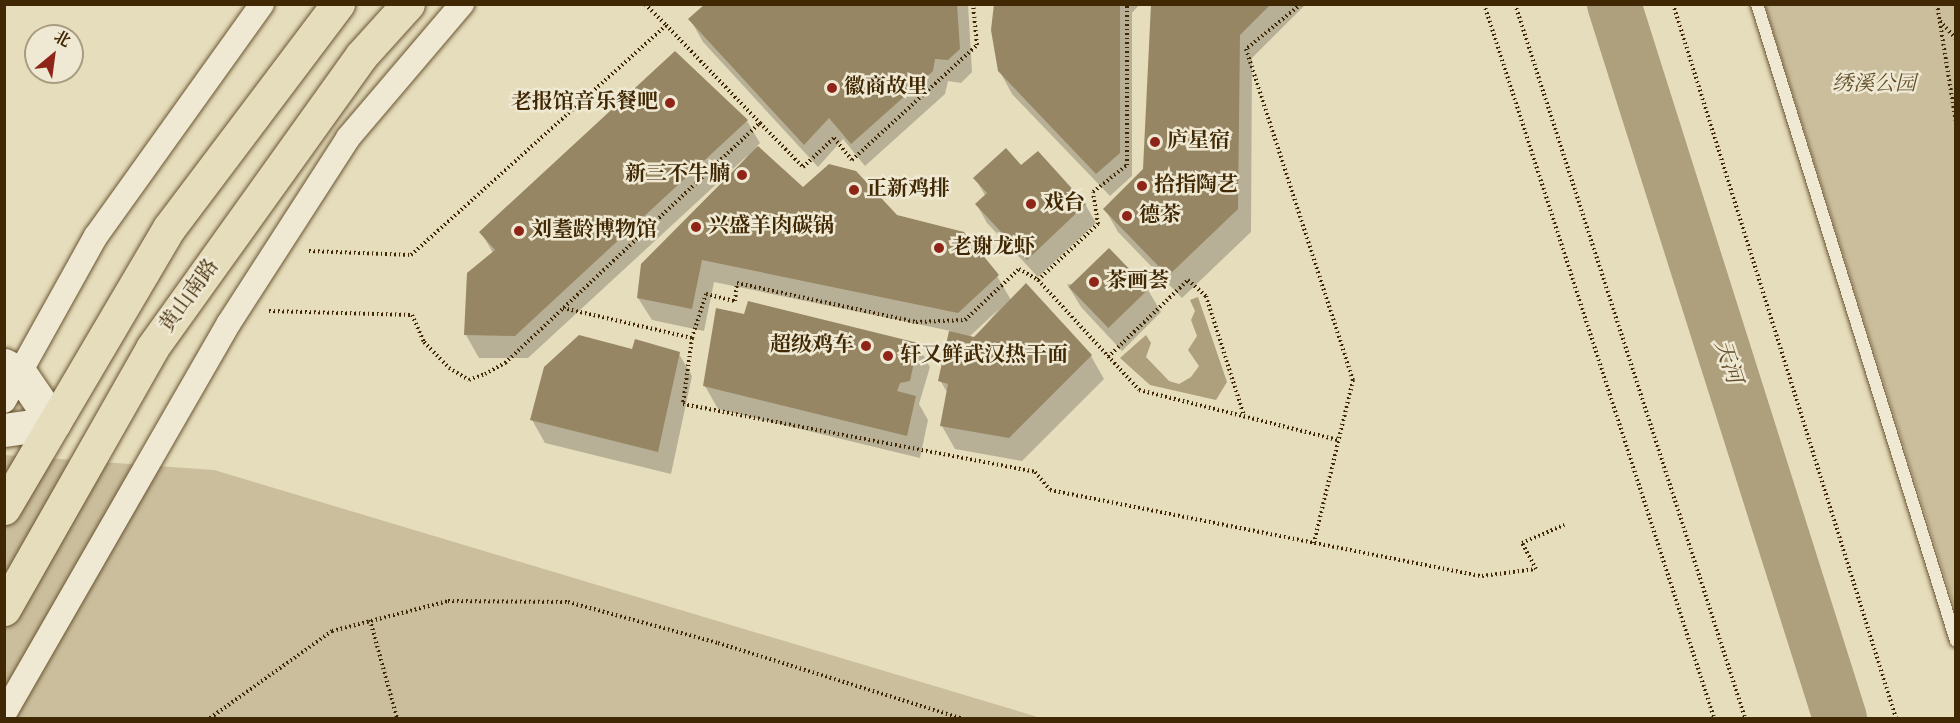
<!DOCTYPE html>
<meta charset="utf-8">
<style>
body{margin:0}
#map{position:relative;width:1960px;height:723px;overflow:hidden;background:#e6ddbc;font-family:"Old Standard TT","Noto Serif SC",serif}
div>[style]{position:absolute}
.green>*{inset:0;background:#cabe9d}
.water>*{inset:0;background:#ae9f7d}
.shadow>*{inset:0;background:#0003}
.river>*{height:54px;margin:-27px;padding:0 27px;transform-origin:27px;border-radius:27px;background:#ae9f7d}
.building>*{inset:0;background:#968664;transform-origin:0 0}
.path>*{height:4px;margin-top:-2px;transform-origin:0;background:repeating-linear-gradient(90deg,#402804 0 1.5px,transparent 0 4.5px)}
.roads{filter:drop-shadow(0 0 2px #6a5532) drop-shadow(0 0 2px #6a5532)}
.service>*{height:12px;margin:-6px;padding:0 6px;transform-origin:6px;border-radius:6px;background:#efe9d3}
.minor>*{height:24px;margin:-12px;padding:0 12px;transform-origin:12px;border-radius:12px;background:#efe9d3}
.secondary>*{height:33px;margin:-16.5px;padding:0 16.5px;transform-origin:16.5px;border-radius:16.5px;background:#efe9d3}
.primary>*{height:33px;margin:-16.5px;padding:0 16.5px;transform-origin:16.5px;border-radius:16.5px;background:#e6ddbc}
.dots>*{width:16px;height:16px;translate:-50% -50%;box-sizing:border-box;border:3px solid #efe9d3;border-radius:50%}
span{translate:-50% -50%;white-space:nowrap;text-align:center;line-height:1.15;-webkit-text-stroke:5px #efe9d3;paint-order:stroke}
.park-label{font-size:21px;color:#624e2a;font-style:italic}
.poi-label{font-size:21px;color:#402804;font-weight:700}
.left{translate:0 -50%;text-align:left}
.right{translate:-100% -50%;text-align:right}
.street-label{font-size:21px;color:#402804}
.water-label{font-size:22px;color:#614c28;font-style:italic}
.frame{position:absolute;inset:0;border:6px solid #402804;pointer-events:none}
.north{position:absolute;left:24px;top:24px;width:60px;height:60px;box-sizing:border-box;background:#efe9d3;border:2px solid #a99c80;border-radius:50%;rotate:29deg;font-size:16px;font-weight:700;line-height:24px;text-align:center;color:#402804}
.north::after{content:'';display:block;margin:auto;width:21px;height:27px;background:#8f2418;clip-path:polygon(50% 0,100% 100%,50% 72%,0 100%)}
</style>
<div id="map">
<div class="green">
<i style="clip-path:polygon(1765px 5px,1955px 5px,1955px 609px)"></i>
<i style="clip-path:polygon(4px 455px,214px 470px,1041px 718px,5px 718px)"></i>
</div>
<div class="water">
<i style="clip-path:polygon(1198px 297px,1227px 382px,1216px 400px,1150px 385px,1120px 358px,1146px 335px,1151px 343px,1146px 357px,1169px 381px,1179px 384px,1191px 377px,1199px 366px,1188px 350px,1197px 336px,1191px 320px,1195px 311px,1190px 300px)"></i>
</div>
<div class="shadow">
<i style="clip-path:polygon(707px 4px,968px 4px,972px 72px,961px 83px,948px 81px,945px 94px,865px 166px,843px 139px,818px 167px,703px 42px,690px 19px)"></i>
<i style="clip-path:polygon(996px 4px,1140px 4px,1132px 13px,1132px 176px,1110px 196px,1012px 94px,999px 70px)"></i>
<i style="clip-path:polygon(1152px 4px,1306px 4px,1252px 58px,1251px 232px,1182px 298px,1118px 232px,1105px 209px,1144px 169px)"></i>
<i style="clip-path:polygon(evenodd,747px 121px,760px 143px,756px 147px,803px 189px,896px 216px,997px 276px,1011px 300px,1026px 285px,1091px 356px,1104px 379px,1022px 461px,955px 449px,942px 426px,948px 394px,940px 380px,951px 331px,714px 282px,704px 331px,652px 320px,638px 298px,748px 155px,528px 358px,479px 358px,466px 335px,493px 253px,481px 232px,747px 121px,999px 309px,974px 339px,969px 337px,999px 309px)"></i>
<i style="clip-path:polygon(1021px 167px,1085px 204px,1096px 223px,1038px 277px,987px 223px,977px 205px,986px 197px,975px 178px)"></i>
<i style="clip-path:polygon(1067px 284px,1148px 290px,1161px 312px,1122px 351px,1081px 307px)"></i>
<i style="clip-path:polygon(745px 316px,917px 344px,930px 367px,919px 404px,928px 420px,920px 458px,718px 409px,705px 386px)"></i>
<i style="clip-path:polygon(633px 351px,679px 354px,692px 376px,671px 474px,545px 443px,532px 420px)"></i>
</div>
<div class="river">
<i style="left:1614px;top:4px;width:749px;rotate:72.44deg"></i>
</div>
<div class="building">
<i style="clip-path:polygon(705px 4px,957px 4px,960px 49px,948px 60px,935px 59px,933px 71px,851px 144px,829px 118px,804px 145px,688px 19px)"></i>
<i style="clip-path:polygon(994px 4px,1120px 4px,1120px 153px,1096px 174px,998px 71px,991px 30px)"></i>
<i style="clip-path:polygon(1151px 4px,1271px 4px,1240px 35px,1238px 209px,1168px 276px,1103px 209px,1143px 169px)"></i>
<i style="clip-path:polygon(675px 51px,748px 120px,515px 336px,464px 335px,467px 273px,495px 250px,479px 232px)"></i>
<i style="clip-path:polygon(758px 146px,803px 187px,829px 164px,856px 171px,897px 215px,964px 232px,999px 275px,958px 313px,702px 260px,692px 309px,637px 298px,641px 264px)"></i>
<i style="clip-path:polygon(1006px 148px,1021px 165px,1038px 151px,1086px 204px,1027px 260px,975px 204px,987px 193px,973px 178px)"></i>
<i style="left:1109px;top:248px;width:57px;height:56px;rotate:46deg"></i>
<i style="clip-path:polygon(1026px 283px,1092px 355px,1009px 438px,940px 426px,948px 384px,938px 381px,949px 331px,974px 337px)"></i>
<i style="clip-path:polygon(748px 301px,918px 343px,910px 381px,900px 383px,897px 391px,916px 396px,907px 436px,703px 386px,716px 308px,744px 314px)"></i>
<i style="clip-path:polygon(579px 335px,632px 349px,635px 339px,680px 352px,658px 452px,530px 420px,544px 367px)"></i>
</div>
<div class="path">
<i style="left:645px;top:4px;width:30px;rotate:45deg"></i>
<i style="left:1301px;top:4px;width:71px;rotate:140.7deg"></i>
<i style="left:1246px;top:49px;width:348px;rotate:72.1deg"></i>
<i style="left:1353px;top:380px;width:168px;rotate:103.5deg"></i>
<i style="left:1484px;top:4px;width:750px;rotate:72.14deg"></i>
<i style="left:1515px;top:4px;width:750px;rotate:72.14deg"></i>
<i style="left:1673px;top:4px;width:748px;rotate:72.66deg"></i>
<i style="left:1937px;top:4px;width:120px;rotate:80.9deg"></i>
<i style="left:1940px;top:21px;width:24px;rotate:48deg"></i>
<i style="left:309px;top:251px;width:102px;rotate:2.2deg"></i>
<i style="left:411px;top:255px;width:343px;rotate:-42deg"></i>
<i style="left:666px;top:25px;width:136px;rotate:46.2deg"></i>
<i style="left:1038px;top:280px;width:149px;rotate:47.4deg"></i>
<i style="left:1139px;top:390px;width:205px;rotate:14.1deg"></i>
<i style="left:563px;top:308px;width:132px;rotate:13.1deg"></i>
<i style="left:692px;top:338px;width:46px;rotate:-72.3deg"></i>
<i style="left:706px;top:294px;width:30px;rotate:14deg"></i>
<i style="left:735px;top:301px;width:18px;rotate:-84deg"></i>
<i style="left:737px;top:283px;width:183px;rotate:12.3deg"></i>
<i style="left:916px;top:322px;width:49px;rotate:-2.3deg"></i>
<i style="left:965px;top:320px;width:74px;rotate:-43.4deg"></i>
<i style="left:1019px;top:269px;width:22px;rotate:30deg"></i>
<i style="left:1038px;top:280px;width:82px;rotate:-43deg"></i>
<i style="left:1098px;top:224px;width:32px;rotate:-99deg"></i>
<i style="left:1093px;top:192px;width:43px;rotate:-38.5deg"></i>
<i style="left:1127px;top:165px;width:161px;rotate:-90deg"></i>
<i style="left:269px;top:311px;width:143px;rotate:1.6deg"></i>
<i style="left:412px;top:315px;width:30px;rotate:66deg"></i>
<i style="left:424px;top:342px;width:36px;rotate:46deg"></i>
<i style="left:449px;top:368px;width:23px;rotate:31deg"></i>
<i style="left:469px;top:380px;width:17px;rotate:-21deg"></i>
<i style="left:485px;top:374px;width:23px;rotate:-29deg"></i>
<i style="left:505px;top:363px;width:350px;rotate:-43.3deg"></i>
<i style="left:760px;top:123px;width:62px;rotate:45.7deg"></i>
<i style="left:803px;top:167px;width:42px;rotate:-43.1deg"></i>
<i style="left:834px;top:138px;width:28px;rotate:51deg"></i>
<i style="left:852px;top:160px;width:170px;rotate:-42.6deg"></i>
<i style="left:977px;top:45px;width:41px;rotate:-95.6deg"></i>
<i style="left:692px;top:338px;width:67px;rotate:97.8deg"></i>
<i style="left:683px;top:404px;width:359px;rotate:10.9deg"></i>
<i style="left:1035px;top:472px;width:23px;rotate:50deg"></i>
<i style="left:1050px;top:490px;width:440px;rotate:11.3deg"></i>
<i style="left:1482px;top:576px;width:54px;rotate:-7.4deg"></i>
<i style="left:1536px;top:569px;width:30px;rotate:-118deg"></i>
<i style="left:1522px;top:543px;width:46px;rotate:-23.2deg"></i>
<i style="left:1108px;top:357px;width:111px;rotate:-43.9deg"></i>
<i style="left:1188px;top:280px;width:24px;rotate:42deg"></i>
<i style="left:1206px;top:296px;width:126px;rotate:72.4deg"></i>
<i style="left:370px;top:620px;width:102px;rotate:74.6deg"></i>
<i style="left:210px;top:718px;width:150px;rotate:-35.5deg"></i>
<i style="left:332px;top:631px;width:120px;rotate:-14.5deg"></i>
<i style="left:448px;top:601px;width:120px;rotate:0.5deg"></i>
<i style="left:568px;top:602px;width:156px;rotate:15.3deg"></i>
<i style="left:718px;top:643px;width:254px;rotate:17.2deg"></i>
</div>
<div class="roads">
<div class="service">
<i style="left:1757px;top:4px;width:667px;rotate:72.65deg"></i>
</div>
<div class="minor">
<i style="left:4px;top:401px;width:189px;rotate:-60.9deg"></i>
<i style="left:96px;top:236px;width:285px;rotate:-54.4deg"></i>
<i style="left:4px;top:714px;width:451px;rotate:-60.1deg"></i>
<i style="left:229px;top:323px;width:220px;rotate:-57.2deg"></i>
<i style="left:348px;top:138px;width:176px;rotate:-49.6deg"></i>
</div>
<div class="secondary">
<i style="left:4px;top:365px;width:18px;rotate:27deg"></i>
<i style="left:20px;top:373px;width:60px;rotate:55.8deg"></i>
<i style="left:54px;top:423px;width:50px;rotate:172deg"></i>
</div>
<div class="primary">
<i style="left:4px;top:508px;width:325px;rotate:-59.5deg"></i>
<i style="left:169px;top:228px;width:281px;rotate:-53deg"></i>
<i style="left:4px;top:609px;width:300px;rotate:-60.4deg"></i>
<i style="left:152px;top:348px;width:359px;rotate:-54.4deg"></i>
<i style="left:361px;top:56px;width:70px;rotate:-47.9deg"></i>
</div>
</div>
<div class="dots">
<i style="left:832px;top:88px;background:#8f2418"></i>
<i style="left:670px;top:103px;background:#8f2418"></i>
<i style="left:1155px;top:142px;background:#8f2418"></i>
<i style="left:742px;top:175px;background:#8f2418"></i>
<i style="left:1142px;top:186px;background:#8f2418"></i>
<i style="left:854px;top:190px;background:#8f2418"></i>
<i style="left:1031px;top:204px;background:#8f2418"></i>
<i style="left:1127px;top:216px;background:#8f2418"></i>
<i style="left:696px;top:227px;background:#8f2418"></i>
<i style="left:519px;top:231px;background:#8f2418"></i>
<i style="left:939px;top:248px;background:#8f2418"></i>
<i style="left:1094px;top:282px;background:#8f2418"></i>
<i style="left:866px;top:346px;background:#8f2418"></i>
<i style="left:888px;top:356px;background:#8f2418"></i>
</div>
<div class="park-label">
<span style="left:1874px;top:85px">绣溪公园</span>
</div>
<div class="poi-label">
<span class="left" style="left:844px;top:88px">徽商故里</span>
<span class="right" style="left:658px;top:103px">老报馆音乐餐吧</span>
<span class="left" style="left:1167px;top:142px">庐星宿</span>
<span class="right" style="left:730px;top:175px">新三不牛腩</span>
<span class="left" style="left:1154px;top:186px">拾指陶艺</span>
<span class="left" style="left:866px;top:190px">正新鸡排</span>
<span class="left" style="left:1043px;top:204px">戏台</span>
<span class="left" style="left:1139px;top:216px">德茶</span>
<span class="left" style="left:708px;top:227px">兴盛羊肉碳锅</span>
<span class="left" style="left:531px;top:231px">刘耋龄博物馆</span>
<span class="left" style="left:951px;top:248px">老谢龙虾</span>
<span class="left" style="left:1106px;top:282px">茶画荟</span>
<span class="right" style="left:854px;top:346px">超级鸡车</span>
<span class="left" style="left:900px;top:356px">轩又鲜武汉热干面</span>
</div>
<div class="street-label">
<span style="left:190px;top:296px;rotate:-54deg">黄山南路</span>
</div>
<div class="water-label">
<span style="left:1727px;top:362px;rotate:72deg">天河</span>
</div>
<div class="frame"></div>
<div class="north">北</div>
</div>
